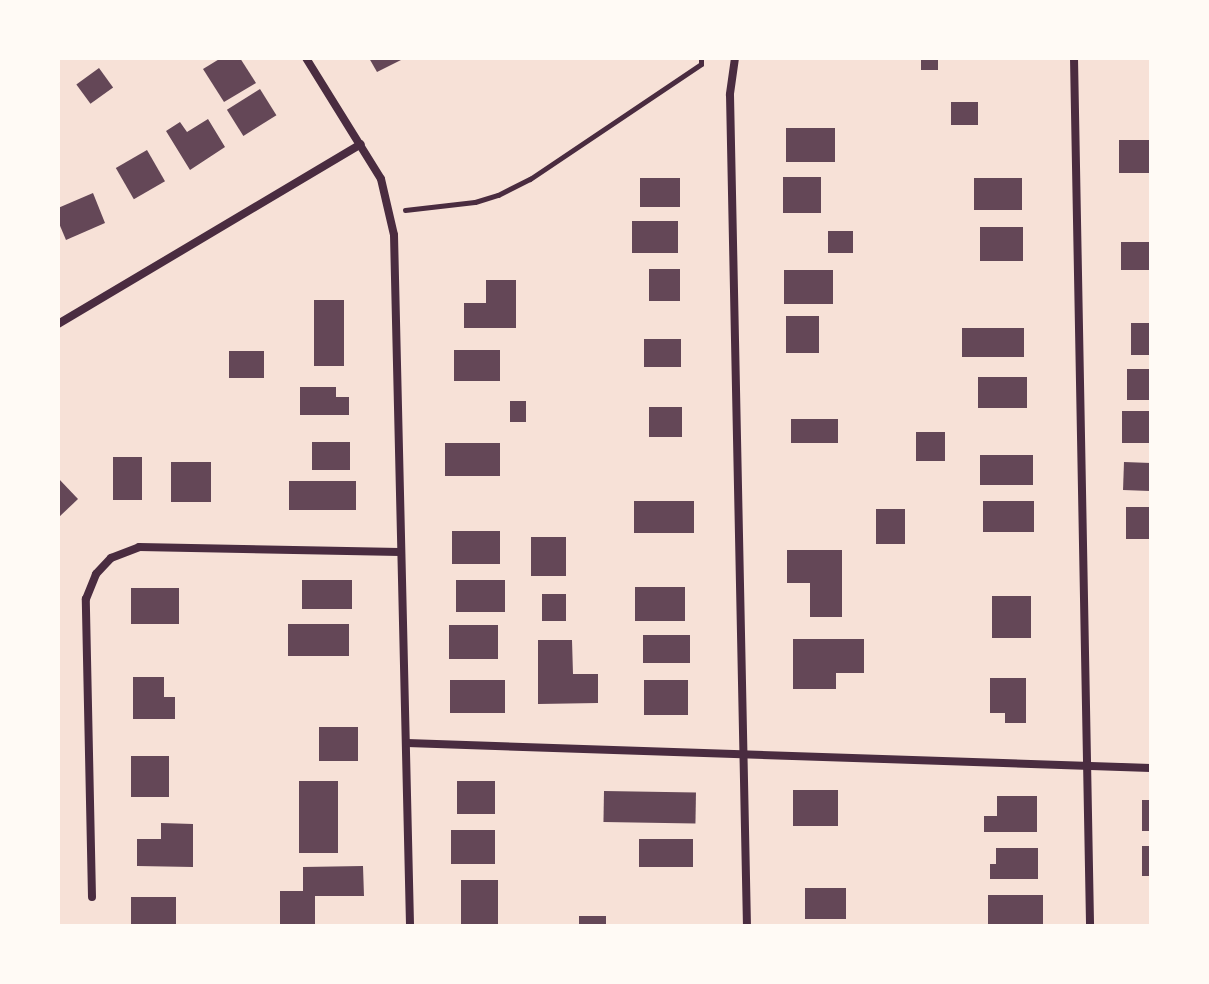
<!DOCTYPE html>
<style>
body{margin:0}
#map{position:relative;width:1209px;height:984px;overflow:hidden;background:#f7e1d7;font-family:Poppins,sans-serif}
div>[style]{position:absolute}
.building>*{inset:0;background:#644757;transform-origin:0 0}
.path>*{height:5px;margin:-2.5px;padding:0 2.5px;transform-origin:2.5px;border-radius:2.5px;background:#4a2c40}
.minor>*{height:8px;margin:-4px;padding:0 4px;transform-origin:4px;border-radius:4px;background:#4a2c40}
span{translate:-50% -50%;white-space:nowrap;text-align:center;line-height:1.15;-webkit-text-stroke:6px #fffaf5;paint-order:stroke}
.frame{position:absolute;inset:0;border:60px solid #fffaf5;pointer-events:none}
</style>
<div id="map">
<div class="building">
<i style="clip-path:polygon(221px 58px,240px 58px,256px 83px,224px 102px,203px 69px)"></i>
<i style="clip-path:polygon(369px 58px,405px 58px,377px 72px)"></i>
<i style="left:921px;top:58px;width:17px;height:12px"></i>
<i style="left:99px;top:68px;width:24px;height:28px;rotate:54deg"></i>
<i style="left:260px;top:89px;width:31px;height:39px;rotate:58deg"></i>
<i style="left:951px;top:102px;width:27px;height:23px"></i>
<i style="clip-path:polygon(208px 119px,225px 147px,190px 170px,166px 131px,180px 122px,187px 132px)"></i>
<i style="left:786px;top:128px;width:49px;height:34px"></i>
<i style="left:1119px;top:140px;width:32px;height:33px"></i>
<i style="left:147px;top:150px;width:36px;height:36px;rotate:60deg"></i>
<i style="left:783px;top:177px;width:38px;height:36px"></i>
<i style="left:640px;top:178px;width:40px;height:29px"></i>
<i style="left:974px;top:178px;width:48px;height:32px"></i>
<i style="clip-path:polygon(93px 193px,105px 223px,66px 240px,58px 221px,58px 208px)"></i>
<i style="left:632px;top:221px;width:46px;height:32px"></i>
<i style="left:980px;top:227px;width:43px;height:34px"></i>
<i style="left:828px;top:231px;width:25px;height:22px"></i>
<i style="left:1121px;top:242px;width:30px;height:28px"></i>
<i style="left:649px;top:269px;width:31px;height:32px"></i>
<i style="left:784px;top:270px;width:49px;height:34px"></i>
<i style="clip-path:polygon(486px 280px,516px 280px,516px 328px,464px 328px,464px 303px,486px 303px)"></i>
<i style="left:314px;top:300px;width:30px;height:66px"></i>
<i style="left:786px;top:316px;width:33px;height:37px"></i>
<i style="left:1131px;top:323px;width:20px;height:32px"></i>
<i style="left:962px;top:328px;width:62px;height:29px"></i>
<i style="left:644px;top:339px;width:37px;height:28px"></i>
<i style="left:454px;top:350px;width:46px;height:31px"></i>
<i style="left:229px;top:351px;width:35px;height:27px"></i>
<i style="left:1127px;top:369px;width:24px;height:31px"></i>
<i style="left:978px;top:377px;width:49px;height:31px"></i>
<i style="clip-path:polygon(300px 387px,336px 387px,336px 397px,349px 397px,349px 415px,300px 415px)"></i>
<i style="left:510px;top:401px;width:16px;height:21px"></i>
<i style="left:649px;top:407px;width:33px;height:30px"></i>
<i style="left:1122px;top:411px;width:29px;height:32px"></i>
<i style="left:791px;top:419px;width:47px;height:24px"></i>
<i style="left:916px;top:432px;width:29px;height:29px"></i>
<i style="left:312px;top:442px;width:38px;height:28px"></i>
<i style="left:445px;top:443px;width:55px;height:33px"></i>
<i style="left:980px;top:455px;width:53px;height:30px"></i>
<i style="left:113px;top:457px;width:29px;height:43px"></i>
<i style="left:171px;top:462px;width:40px;height:40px"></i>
<i style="left:1124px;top:462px;width:27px;height:28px;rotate:2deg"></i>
<i style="clip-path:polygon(58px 478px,78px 499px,58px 518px)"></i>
<i style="left:289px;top:481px;width:67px;height:29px"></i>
<i style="left:634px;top:501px;width:60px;height:32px"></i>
<i style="left:983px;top:501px;width:51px;height:31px"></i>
<i style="left:1126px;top:507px;width:25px;height:32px"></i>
<i style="left:876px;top:509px;width:29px;height:35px"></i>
<i style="left:452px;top:531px;width:48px;height:33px"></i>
<i style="left:531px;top:537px;width:35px;height:39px"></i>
<i style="clip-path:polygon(787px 550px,842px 550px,842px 617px,810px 617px,810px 583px,787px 583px)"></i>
<i style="left:302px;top:580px;width:50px;height:29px"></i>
<i style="left:456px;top:580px;width:49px;height:32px"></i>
<i style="left:635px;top:587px;width:50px;height:34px"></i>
<i style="left:131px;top:588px;width:48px;height:36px"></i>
<i style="left:542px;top:594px;width:24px;height:27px"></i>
<i style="left:992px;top:596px;width:39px;height:42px"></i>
<i style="left:288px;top:624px;width:61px;height:32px"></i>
<i style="left:449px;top:625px;width:49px;height:34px"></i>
<i style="left:643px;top:635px;width:47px;height:28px"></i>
<i style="clip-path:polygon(793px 639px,864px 639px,864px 673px,836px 673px,836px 689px,793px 689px)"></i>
<i style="clip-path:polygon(538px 640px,572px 640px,573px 674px,598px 674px,598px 703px,538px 704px)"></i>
<i style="clip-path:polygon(133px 677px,164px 677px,164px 697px,175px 697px,175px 719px,133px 719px)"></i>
<i style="clip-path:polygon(990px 678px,1026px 678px,1026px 723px,1005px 723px,1005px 713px,990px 713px)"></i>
<i style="left:450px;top:680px;width:55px;height:33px"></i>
<i style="left:644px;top:680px;width:44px;height:35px"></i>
<i style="left:319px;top:727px;width:39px;height:34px"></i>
<i style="left:131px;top:756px;width:38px;height:41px"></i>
<i style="left:299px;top:781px;width:39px;height:72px"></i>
<i style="left:457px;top:781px;width:38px;height:33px"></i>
<i style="left:793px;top:790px;width:45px;height:36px"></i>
<i style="left:604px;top:791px;width:92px;height:31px;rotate:1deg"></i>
<i style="clip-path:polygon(997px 796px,1037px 796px,1037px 832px,984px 832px,984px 816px,997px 816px)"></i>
<i style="left:1142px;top:800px;width:9px;height:31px"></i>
<i style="clip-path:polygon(161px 823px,193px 824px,193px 867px,137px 866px,137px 839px,161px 839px)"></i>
<i style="left:451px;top:830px;width:44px;height:34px"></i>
<i style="left:639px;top:839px;width:54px;height:28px"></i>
<i style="left:1142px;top:846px;width:9px;height:30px"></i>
<i style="clip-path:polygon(996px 848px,1038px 848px,1038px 879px,990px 879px,990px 864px,996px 864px)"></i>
<i style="clip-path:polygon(363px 866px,364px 896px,315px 896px,315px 926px,280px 926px,280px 891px,303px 891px,303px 867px)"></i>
<i style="left:461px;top:880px;width:37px;height:46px"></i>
<i style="left:805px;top:888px;width:41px;height:31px"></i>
<i style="left:988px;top:895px;width:55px;height:31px"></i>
<i style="left:131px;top:897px;width:45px;height:29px"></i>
<i style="left:579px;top:916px;width:27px;height:10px"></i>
</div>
<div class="path">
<i style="left:405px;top:210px;width:70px;rotate:-6.5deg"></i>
<i style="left:475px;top:202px;width:24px;rotate:-17deg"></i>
<i style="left:498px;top:195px;width:36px;rotate:-27deg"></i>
<i style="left:530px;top:179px;width:206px;rotate:-33.9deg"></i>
<i style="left:701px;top:64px;width:6px;rotate:-90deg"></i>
</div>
<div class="minor">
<i style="left:306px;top:58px;width:142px;rotate:58.2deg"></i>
<i style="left:381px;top:179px;width:57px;rotate:76.9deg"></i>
<i style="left:394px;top:235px;width:691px;rotate:88.67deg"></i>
<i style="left:735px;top:58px;width:37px;rotate:98deg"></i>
<i style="left:730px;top:95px;width:831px;rotate:88.83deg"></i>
<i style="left:1074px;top:58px;width:868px;rotate:88.94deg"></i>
<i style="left:58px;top:324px;width:352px;rotate:-30.7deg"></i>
<i style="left:407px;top:743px;width:744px;rotate:1.92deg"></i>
<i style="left:92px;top:897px;width:298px;rotate:-91.2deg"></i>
<i style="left:86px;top:599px;width:27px;rotate:-68deg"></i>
<i style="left:96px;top:574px;width:22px;rotate:-47deg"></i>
<i style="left:111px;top:558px;width:30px;rotate:-21deg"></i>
<i style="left:139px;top:547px;width:261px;rotate:1.1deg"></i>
</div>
<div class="frame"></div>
</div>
